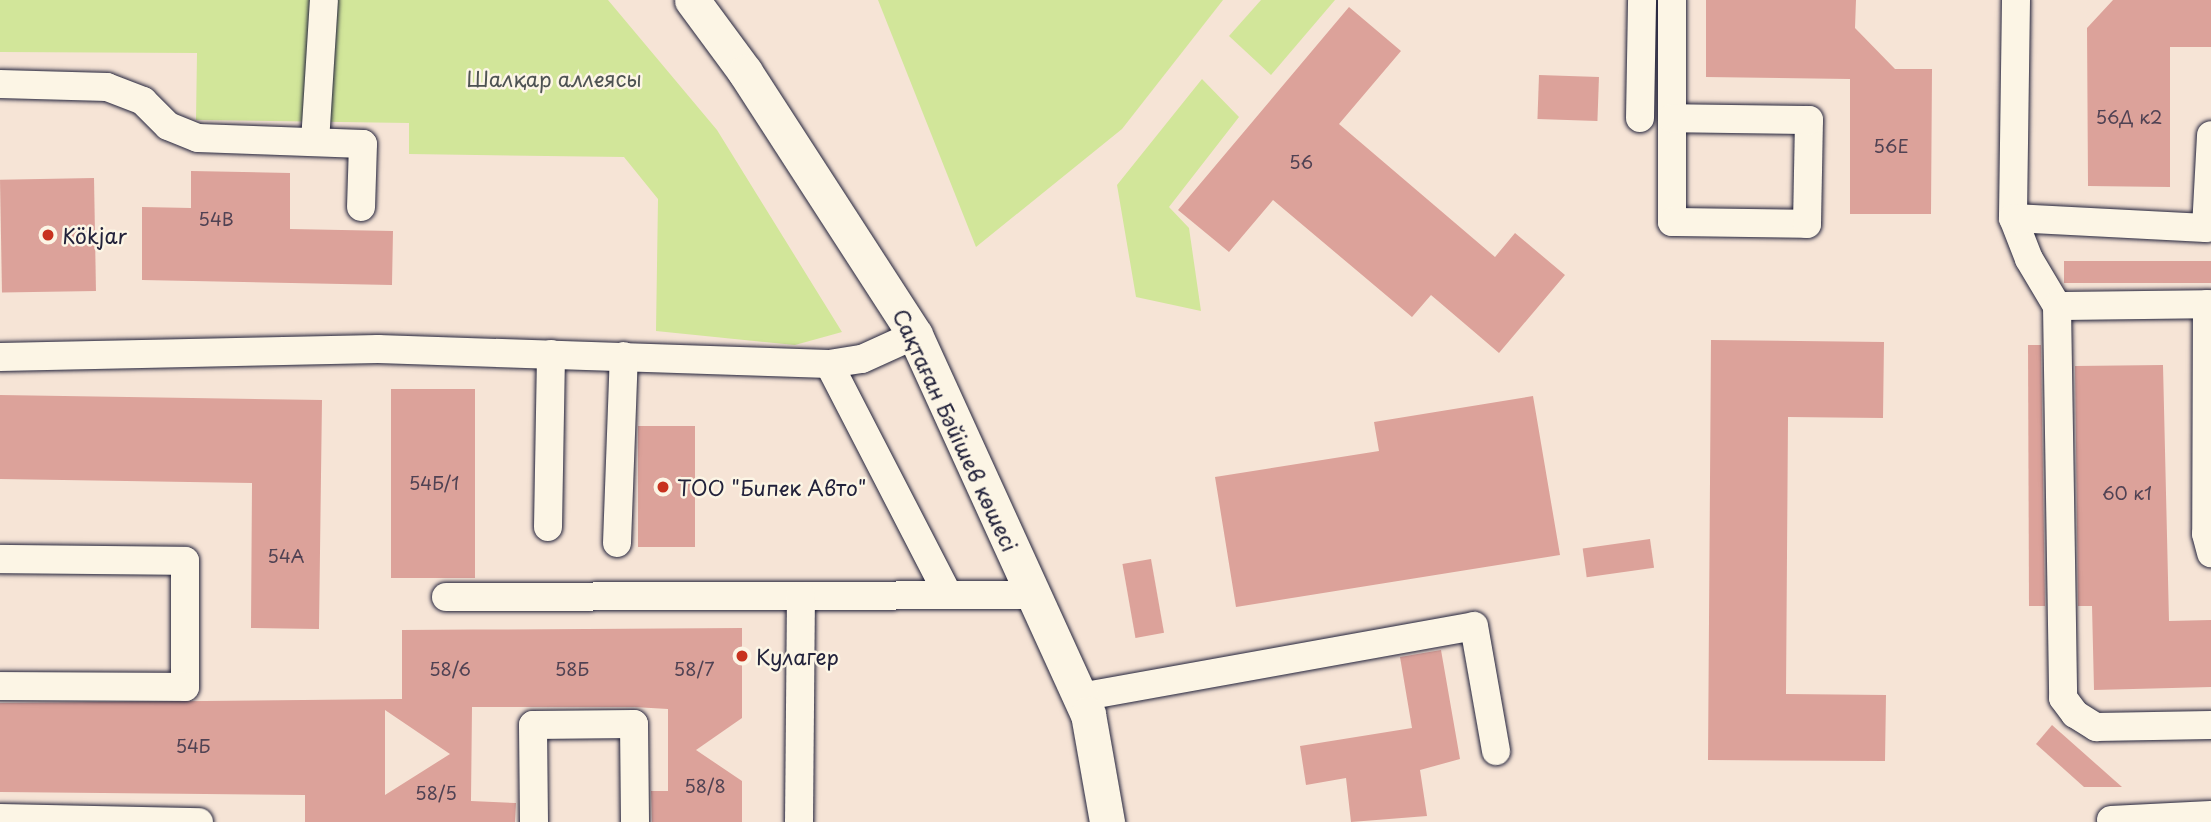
<!DOCTYPE html>
<meta charset="utf-8">
<style>
body{margin:0}
#map{position:relative;width:2211px;height:822px;overflow:hidden;background:#f6e4d6;font-family:"Playpen Sans",sans-serif}
div>[style]{position:absolute}
.green>*{inset:0;background:#d2e69a}
.building>*{inset:0;background:#dca29a;transform-origin:0 0}
.roads{filter:drop-shadow(0 0 2px #22223b) drop-shadow(0 0 2px #22223b)}
.minor>*{height:28px;margin:-14px;padding:0 14px;transform-origin:14px;border-radius:14px;background:#fcf5e5}
.major>*{height:35px;margin:-17.5px;padding:0 17.5px;transform-origin:17.5px;border-radius:17.5px;background:#fcf5e5}
.dots>*{width:19px;height:19px;translate:-50% -50%;box-sizing:border-box;border:4px solid #fcf5e5;border-radius:50%}
span{translate:-50% -50%;white-space:nowrap;text-align:center;line-height:1.15;-webkit-text-stroke:5px #fcf5e5;paint-order:stroke}
.number-label{font-size:18px;color:#504253}
.number-label span{-webkit-text-stroke-width:0}
.park-label{font-size:21px;color:#4e5353}
.poi-label{font-size:21px;color:#22223b}
.left{translate:0 -50%;text-align:left}
.street-label{font-size:21px;color:#22223b}
</style>
<div id="map">
<div class="green">
<i style="clip-path:polygon(0 0,608px 0,717px 130px,842px 332px,795px 345px,656px 331px,658px 199px,624px 157px,409px 154px,409px 123px,196px 120px,197px 53px,0 52px)"></i>
<i style="clip-path:polygon(878px 0,1223px 0,1122px 129px,976px 247px)"></i>
<i style="clip-path:polygon(1261px 0,1335px 0,1271px 75px,1229px 36px)"></i>
<i style="clip-path:polygon(1202px 79px,1239px 117px,1169px 207px,1189px 228px,1201px 311px,1136px 297px,1117px 185px)"></i>
</div>
<div class="building">
<i style="clip-path:polygon(1706px 0,1856px 0,1855px 28px,1895px 69px,1932px 69px,1931px 214px,1850px 214px,1850px 79px,1706px 77px)"></i>
<i style="clip-path:polygon(2113px 0,2211px 0,2211px 47px,2170px 47px,2170px 187px,2088px 186px,2087px 28px)"></i>
<i style="clip-path:polygon(1349px 7px,1401px 51px,1339px 124px,1495px 257px,1515px 233px,1565px 275px,1499px 353px,1431px 295px,1412px 317px,1273px 200px,1229px 252px,1178px 210px)"></i>
<i style="left:1539px;top:75px;width:60px;height:44px;rotate:2deg"></i>
<i style="clip-path:polygon(191px 171px,290px 173px,290px 229px,393px 231px,392px 285px,142px 280px,142px 207px,191px 208px)"></i>
<i style="left:94px;top:178px;width:113px;height:94px;rotate:89deg"></i>
<i style="left:2064px;top:261px;width:147px;height:22px"></i>
<i style="clip-path:polygon(1711px 340px,1884px 342px,1883px 418px,1788px 417px,1786px 694px,1886px 695px,1885px 761px,1708px 760px)"></i>
<i style="clip-path:polygon(2028px 345px,2041px 345px,2045px 606px,2029px 606px)"></i>
<i style="clip-path:polygon(2163px 365px,2169px 621px,2211px 620px,2211px 687px,2094px 690px,2092px 606px,2078px 606px,2075px 366px)"></i>
<i style="left:391px;top:389px;width:84px;height:189px"></i>
<i style="clip-path:polygon(0 395px,322px 400px,319px 629px,251px 628px,252px 483px,0 479px)"></i>
<i style="clip-path:polygon(1533px 396px,1560px 555px,1236px 607px,1215px 477px,1379px 451px,1374px 422px)"></i>
<i style="left:638px;top:426px;width:57px;height:121px"></i>
<i style="left:1650px;top:539px;width:29px;height:68px;rotate:82deg"></i>
<i style="left:1151px;top:559px;width:75px;height:29px;rotate:80deg"></i>
<i style="clip-path:polygon(evenodd,742px 628px,742px 718px,696px 750px,742px 781px,742px 822px,652px 822px,651px 791px,668px 791px,668px 709px,634px 707px,472px 707px,471px 801px,516px 803px,515px 822px,305px 822px,305px 795px,0 792px,0 703px,402px 699px,402px 630px,742px 628px,385px 710px,450px 754px,385px 795px,385px 710px)"></i>
<i style="clip-path:polygon(1441px 650px,1460px 759px,1420px 770px,1427px 816px,1351px 822px,1346px 778px,1306px 785px,1300px 746px,1412px 728px,1400px 657px)"></i>
<i style="clip-path:polygon(2052px 725px,2122px 787px,2084px 787px,2036px 744px)"></i>
</div>
<div class="roads">
<div class="minor">
<i style="left:1672px;top:0;width:222px;rotate:90deg"></i>
<i style="left:1672px;top:222px;width:135px;rotate:0.8deg"></i>
<i style="left:1807px;top:224px;width:104px;rotate:-88.9deg"></i>
<i style="left:1809px;top:120px;width:137px;rotate:-179.2deg"></i>
<i style="left:2016px;top:0;width:218px;rotate:90.8deg"></i>
<i style="left:2013px;top:218px;width:44px;rotate:68.7deg"></i>
<i style="left:2029px;top:259px;width:55px;rotate:59.2deg"></i>
<i style="left:2057px;top:306px;width:154px;rotate:-0.7deg"></i>
<i style="left:0;top:84px;width:107px;rotate:1.6deg"></i>
<i style="left:107px;top:87px;width:39px;rotate:21deg"></i>
<i style="left:143px;top:101px;width:35px;rotate:45deg"></i>
<i style="left:168px;top:126px;width:32px;rotate:22deg"></i>
<i style="left:198px;top:138px;width:165px;rotate:2.1deg"></i>
<i style="left:363px;top:144px;width:63px;rotate:91.8deg"></i>
<i style="left:1640px;top:118px;width:118px;rotate:-89deg"></i>
<i style="left:315px;top:142px;width:142px;rotate:-86.4deg"></i>
<i style="left:2013px;top:218px;width:193px;rotate:3deg"></i>
<i style="left:2206px;top:228px;width:93px;rotate:-86.9deg"></i>
<i style="left:2207px;top:304px;width:230px;rotate:90.2deg"></i>
<i style="left:2206px;top:534px;width:20px;rotate:75deg"></i>
<i style="left:2057px;top:306px;width:392px;rotate:89.1deg"></i>
<i style="left:2063px;top:698px;width:20px;rotate:53deg"></i>
<i style="left:2075px;top:714px;width:25px;rotate:32deg"></i>
<i style="left:2096px;top:727px;width:115px;rotate:-1deg"></i>
<i style="left:0;top:357px;width:378px;rotate:-1.2deg"></i>
<i style="left:378px;top:349px;width:451px;rotate:1.9deg"></i>
<i style="left:829px;top:364px;width:33px;rotate:-9deg"></i>
<i style="left:862px;top:359px;width:58px;rotate:-24.4deg"></i>
<i style="left:829px;top:364px;width:260px;rotate:62.7deg"></i>
<i style="left:548px;top:527px;width:173px;rotate:-89deg"></i>
<i style="left:617px;top:543px;width:187px;rotate:-87.9deg"></i>
<i style="left:0;top:559px;width:185px;rotate:0.6deg"></i>
<i style="left:185px;top:561px;width:126px;rotate:90deg"></i>
<i style="left:185px;top:687px;width:185px;rotate:-179.7deg"></i>
<i style="left:446px;top:597px;width:588px;rotate:-0.19deg"></i>
<i style="left:1080px;top:697px;width:400px;rotate:-10.2deg"></i>
<i style="left:1474px;top:626px;width:127px;rotate:80deg"></i>
<i style="left:0;top:818px;width:199px;rotate:1.2deg"></i>
<i style="left:2111px;top:820px;width:100px;rotate:-2.9deg"></i>
<i style="left:534px;top:822px;width:97px;rotate:-90.6deg"></i>
<i style="left:533px;top:725px;width:101px;rotate:-0.6deg"></i>
<i style="left:634px;top:724px;width:98px;rotate:89.4deg"></i>
<i style="left:799px;top:822px;width:226px;rotate:-89.5deg"></i>
</div>
<div class="major">
<i style="left:692px;top:0;width:89px;rotate:53.6deg"></i>
<i style="left:745px;top:72px;width:313px;rotate:57.1deg"></i>
<i style="left:915px;top:335px;width:417px;rotate:65.5deg"></i>
<i style="left:1088px;top:714px;width:110px;rotate:80deg"></i>
</div>
</div>
<div class="dots">
<i style="left:48px;top:235px;background:#c8321e"></i>
<i style="left:663px;top:487px;background:#c8321e"></i>
<i style="left:742px;top:656px;background:#c8321e"></i>
</div>
<div class="number-label">
<span style="left:2129px;top:117px">56Д к2</span>
<span style="left:1891px;top:146px">56Е</span>
<span style="left:1301px;top:162px">56</span>
<span style="left:216px;top:219px">54В</span>
<span style="left:434px;top:483px">54Б/1</span>
<span style="left:2127px;top:493px">60 к1</span>
<span style="left:286px;top:556px">54А</span>
<span style="left:450px;top:669px">58/6</span>
<span style="left:572px;top:669px">58Б</span>
<span style="left:694px;top:669px">58/7</span>
<span style="left:193px;top:746px">54Б</span>
<span style="left:705px;top:786px">58/8</span>
<span style="left:436px;top:793px">58/5</span>
</div>
<div class="park-label">
<span style="left:554px;top:78px">Шалқар аллеясы</span>
</div>
<div class="poi-label">
<span class="left" style="left:62px;top:235px">Kökjar</span>
<span class="left" style="left:677px;top:487px">ТОО "Бипек Авто"</span>
<span class="left" style="left:756px;top:656px">Кулагер</span>
</div>
<div class="street-label">
<span style="left:956px;top:430px;rotate:65deg">Сақтаған Бәйішев көшесі</span>
</div>
</div>
